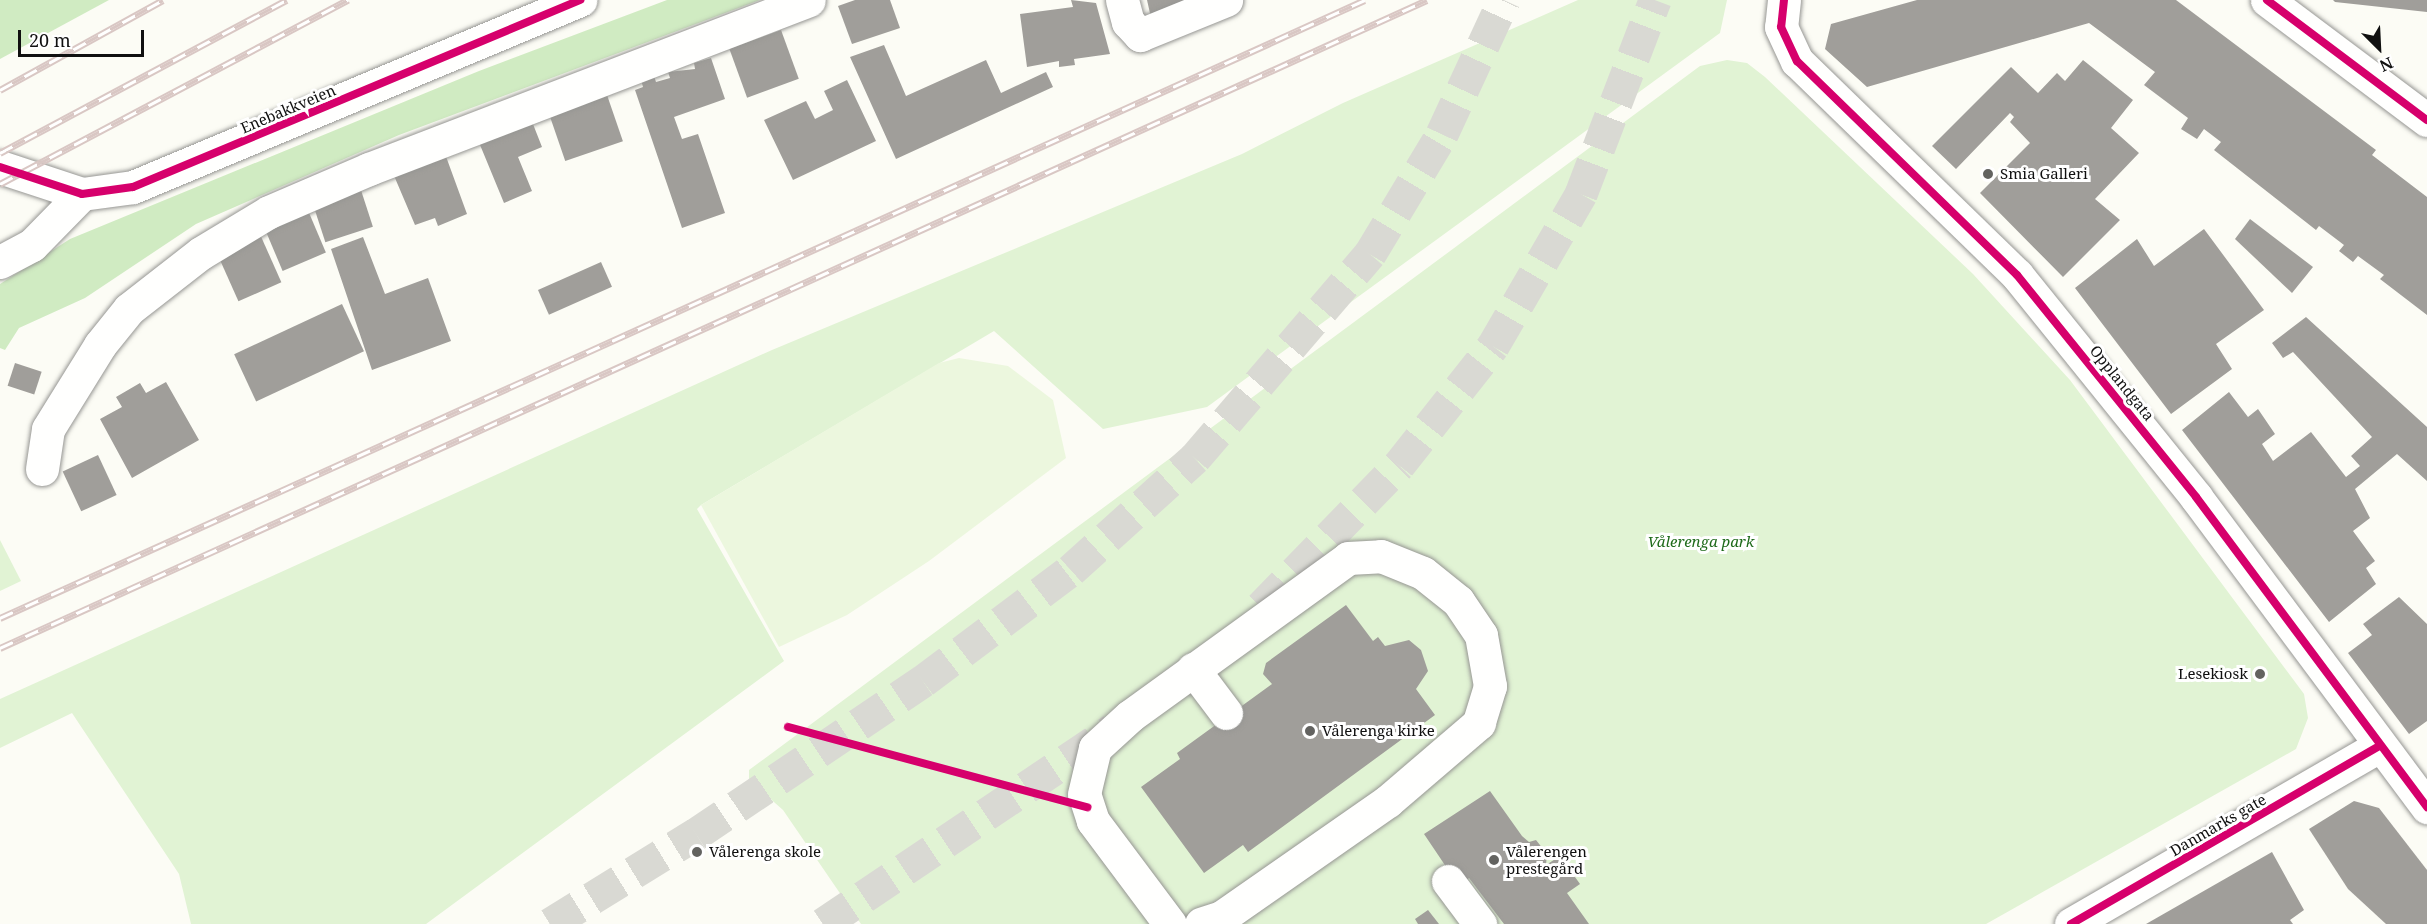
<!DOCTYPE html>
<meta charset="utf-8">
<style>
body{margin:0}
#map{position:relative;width:2427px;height:924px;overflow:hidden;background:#fcfcf5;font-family:"Noto Serif",serif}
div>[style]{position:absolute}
.green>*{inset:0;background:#e1f3d4}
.forest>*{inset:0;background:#d0ebc2}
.pitch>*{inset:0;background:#ecf7de}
.building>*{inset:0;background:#a09e9a;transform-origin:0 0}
.highway-tunnel>*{height:33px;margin-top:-16.5px;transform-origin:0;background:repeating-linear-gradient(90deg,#d9d9d3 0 33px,transparent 0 49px)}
.roads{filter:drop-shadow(0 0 2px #969693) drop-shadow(0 0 2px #969693)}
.minor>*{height:33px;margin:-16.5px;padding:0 16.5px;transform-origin:16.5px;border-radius:16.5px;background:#fffffe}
.rail>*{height:7px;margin-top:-3.5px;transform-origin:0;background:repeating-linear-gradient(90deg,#fff 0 14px,#d9c7c4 0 28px);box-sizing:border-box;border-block:2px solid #d9c7c4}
.cycleway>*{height:8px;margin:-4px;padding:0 4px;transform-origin:4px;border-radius:4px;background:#d6006c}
.dots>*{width:16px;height:16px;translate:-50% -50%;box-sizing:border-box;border:3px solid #fff;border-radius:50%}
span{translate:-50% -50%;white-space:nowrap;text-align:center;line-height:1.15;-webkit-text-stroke:6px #fff;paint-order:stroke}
.street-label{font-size:15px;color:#101010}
.poi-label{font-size:15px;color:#101010}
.left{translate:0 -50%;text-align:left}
.right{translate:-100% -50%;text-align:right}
.park-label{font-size:15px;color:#206b1c;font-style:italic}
.north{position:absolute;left:2349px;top:18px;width:60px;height:60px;-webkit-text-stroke:4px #fff;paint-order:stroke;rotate:156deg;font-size:16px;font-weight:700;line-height:24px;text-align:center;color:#101010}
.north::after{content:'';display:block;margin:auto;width:21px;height:27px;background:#101010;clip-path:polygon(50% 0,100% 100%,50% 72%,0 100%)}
.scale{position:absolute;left:18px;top:30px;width:126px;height:27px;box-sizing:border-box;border:3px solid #101010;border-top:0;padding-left:8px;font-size:18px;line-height:21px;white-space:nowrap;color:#101010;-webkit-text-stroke:4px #fff;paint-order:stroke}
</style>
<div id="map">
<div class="green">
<i style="clip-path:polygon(1578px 0,1727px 0,1720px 33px,1207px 407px,1103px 429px,994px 331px,701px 505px,697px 509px,784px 661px,426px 924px,191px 924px,179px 874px,72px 713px,0 748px,0 699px,772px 350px,1242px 154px,1343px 103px)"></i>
<i style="clip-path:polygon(1727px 60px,1747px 63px,1765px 77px,1973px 274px,2070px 380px,2304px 694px,2308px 718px,2296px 749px,1986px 924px,861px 924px,783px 810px,749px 780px,749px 770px,1700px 66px)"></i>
<i style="clip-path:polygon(0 540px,21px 581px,0 591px)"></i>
</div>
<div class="forest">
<i style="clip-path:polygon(0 0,109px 0,0 59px)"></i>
<i style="clip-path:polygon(667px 0,760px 0,399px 135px,196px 224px,85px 298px,19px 328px,5px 350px,0 348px,0 284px,70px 239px,479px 71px)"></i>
</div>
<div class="pitch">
<i style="clip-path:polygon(959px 358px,1008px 366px,1053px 400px,1066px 458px,929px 561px,847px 615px,779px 647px,701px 505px,939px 363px)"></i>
</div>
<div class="building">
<i style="clip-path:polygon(855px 0,890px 0,900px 28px,852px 44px,838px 6px)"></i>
<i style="clip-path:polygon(1071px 0,1096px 3px,1110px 54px,1074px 59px,1075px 65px,1059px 67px,1059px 61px,1027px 67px,1020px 14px,1073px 7px)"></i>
<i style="clip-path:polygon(1147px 0,1202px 0,1152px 22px)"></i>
<i style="clip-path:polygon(1917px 0,2176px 0,2376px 150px,2372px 155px,2427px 197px,2427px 315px,2380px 279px,2384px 275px,2358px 256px,2353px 262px,2339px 251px,2344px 245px,2319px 226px,2316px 230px,2214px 150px,2221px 142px,2204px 129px,2197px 139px,2181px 129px,2188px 118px,2144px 85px,2155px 72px,2089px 23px,1867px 87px,1825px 49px,1831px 24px)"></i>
<i style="clip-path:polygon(2333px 0,2427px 0,2427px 12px,2335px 2px)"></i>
<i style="left:781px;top:30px;width:52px;height:55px;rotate:70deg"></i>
<i style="clip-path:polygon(884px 45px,906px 96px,986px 60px,1001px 93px,1046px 72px,1053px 87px,896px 159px,850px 57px)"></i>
<i style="clip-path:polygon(711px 58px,725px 99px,674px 117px,682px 139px,698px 134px,725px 213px,682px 228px,635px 90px,643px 87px,641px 80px,654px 76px,656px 82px,670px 78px,668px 72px,695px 69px,694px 63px)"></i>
<i style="clip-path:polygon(2083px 60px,2133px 100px,2111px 128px,2139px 153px,2095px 199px,2120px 220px,2063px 277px,1980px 193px,2030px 143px,2010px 122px,2014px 117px,2010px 113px,1956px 169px,1932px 146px,2011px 67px,2038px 93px,2057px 73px,2065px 81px)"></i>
<i style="clip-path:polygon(847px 80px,876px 141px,793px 180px,764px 120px,806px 101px,815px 119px,833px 110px,824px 91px)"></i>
<i style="left:606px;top:92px;width:52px;height:61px;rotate:71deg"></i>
<i style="clip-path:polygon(531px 119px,542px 147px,518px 157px,532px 191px,504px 203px,478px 140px)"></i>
<i style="clip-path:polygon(444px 151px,467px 214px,438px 226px,435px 218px,415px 225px,392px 171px)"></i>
<i style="left:359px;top:184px;width:45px;height:50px;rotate:72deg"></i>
<i style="left:304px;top:201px;width:56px;height:47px;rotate:67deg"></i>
<i style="clip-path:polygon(2250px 219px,2313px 267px,2292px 293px,2235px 239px)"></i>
<i style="clip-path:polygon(2204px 229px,2264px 310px,2216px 344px,2232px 369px,2171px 414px,2075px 288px,2137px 239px,2154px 266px)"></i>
<i style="left:259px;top:232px;width:55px;height:47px;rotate:66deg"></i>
<i style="clip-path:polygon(363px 237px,385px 294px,428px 278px,451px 341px,372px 370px,331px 249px)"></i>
<i style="left:601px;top:262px;width:27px;height:69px;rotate:66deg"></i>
<i style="left:342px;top:304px;width:52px;height:119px;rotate:65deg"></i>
<i style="clip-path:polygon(2306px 317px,2427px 427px,2427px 481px,2397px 454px,2355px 489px,2370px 518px,2353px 531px,2375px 561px,2366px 568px,2376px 584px,2329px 622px,2182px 430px,2229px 392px,2248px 417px,2258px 409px,2275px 434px,2262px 444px,2273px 461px,2311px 432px,2346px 477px,2360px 466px,2351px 456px,2372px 437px,2293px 352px,2283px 358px,2272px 343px)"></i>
<i style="left:15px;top:363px;width:28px;height:24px;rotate:18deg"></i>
<i style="clip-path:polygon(166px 382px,199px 440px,132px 478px,100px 419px,122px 407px,116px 397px,140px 383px,146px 393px)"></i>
<i style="left:98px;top:455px;width:44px;height:39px;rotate:65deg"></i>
<i style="clip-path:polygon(2399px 597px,2427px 624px,2427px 721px,2409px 734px,2348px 653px,2372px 635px,2363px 624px)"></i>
<i style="clip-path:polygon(1346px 605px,1373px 641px,1378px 637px,1385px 646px,1409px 640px,1421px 650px,1428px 671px,1416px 689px,1435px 715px,1248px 852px,1243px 845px,1204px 873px,1141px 787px,1180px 759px,1177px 753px,1272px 684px,1263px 674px,1266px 663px)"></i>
<i style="clip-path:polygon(1490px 791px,1522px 836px,1529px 842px,1536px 840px,1547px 854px,1546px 865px,1560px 856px,1580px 884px,1567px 893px,1589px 924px,1504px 924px,1469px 878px,1459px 886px,1424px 834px)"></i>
<i style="clip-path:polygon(2354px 801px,2379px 808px,2427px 870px,2427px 924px,2386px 924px,2348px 889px,2309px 829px)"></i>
<i style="clip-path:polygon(2272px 852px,2304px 910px,2290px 920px,2293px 924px,2146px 924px)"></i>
<i style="clip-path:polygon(1428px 910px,1439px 924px,1418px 924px,1415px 919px)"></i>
</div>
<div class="highway-tunnel">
<i style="left:1261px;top:607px;width:198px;rotate:-45.8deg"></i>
<i style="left:1399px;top:465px;width:152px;rotate:-51.7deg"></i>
<i style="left:1493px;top:346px;width:176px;rotate:-59.9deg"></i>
<i style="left:1581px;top:194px;width:208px;rotate:-69.1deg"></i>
<i style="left:550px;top:924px;width:172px;rotate:-31.7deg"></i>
<i style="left:696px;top:834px;width:274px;rotate:-34deg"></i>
<i style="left:923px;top:681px;width:185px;rotate:-36.9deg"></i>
<i style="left:1071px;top:570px;width:167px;rotate:-42.1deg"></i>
<i style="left:1195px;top:458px;width:269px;rotate:-49.4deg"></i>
<i style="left:1370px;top:254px;width:140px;rotate:-59deg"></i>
<i style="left:1442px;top:134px;width:148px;rotate:-65.2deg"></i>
<i style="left:823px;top:924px;width:349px;rotate:-33.9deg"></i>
</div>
<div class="roads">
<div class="minor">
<i style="left:1122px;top:0;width:23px;rotate:75deg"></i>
<i style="left:1128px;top:22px;width:18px;rotate:47deg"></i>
<i style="left:1140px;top:35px;width:93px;rotate:-22.1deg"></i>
<i style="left:1784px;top:0;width:27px;rotate:96deg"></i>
<i style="left:1781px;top:27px;width:38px;rotate:65deg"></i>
<i style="left:1797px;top:61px;width:307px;rotate:44.2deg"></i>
<i style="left:2017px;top:275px;width:285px;rotate:51.1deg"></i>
<i style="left:2196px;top:497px;width:387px;rotate:53.3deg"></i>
<i style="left:2267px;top:0;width:200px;rotate:36.9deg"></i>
<i style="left:0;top:167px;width:86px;rotate:18.2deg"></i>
<i style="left:82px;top:194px;width:51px;rotate:-7.8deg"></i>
<i style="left:133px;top:187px;width:485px;rotate:-22.7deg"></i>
<i style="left:0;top:262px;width:36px;rotate:-28deg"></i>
<i style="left:32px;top:245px;width:71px;rotate:-45.6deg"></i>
<i style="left:42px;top:469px;width:40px;rotate:-81.5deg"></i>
<i style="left:48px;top:429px;width:99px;rotate:-58.2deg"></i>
<i style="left:100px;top:345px;width:46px;rotate:-51.1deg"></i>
<i style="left:129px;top:309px;width:91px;rotate:-37.9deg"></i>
<i style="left:201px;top:253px;width:79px;rotate:-31.1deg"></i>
<i style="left:269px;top:212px;width:109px;rotate:-23.3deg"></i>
<i style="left:369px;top:169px;width:471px;rotate:-21deg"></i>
<i style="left:1193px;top:669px;width:55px;rotate:53.1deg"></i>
<i style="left:1448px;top:881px;width:54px;rotate:53.3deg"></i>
<i style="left:1170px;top:924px;width:129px;rotate:-126.8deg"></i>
<i style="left:1093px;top:821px;width:28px;rotate:-108deg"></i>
<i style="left:1084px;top:794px;width:47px;rotate:-76.6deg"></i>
<i style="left:1095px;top:748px;width:47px;rotate:-42.4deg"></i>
<i style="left:1130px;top:716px;width:269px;rotate:-35.9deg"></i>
<i style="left:1348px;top:558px;width:33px;rotate:-3deg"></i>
<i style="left:1381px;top:556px;width:45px;rotate:22deg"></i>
<i style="left:1423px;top:573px;width:45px;rotate:38.7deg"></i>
<i style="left:1458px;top:601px;width:41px;rotate:55.9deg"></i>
<i style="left:1481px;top:635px;width:52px;rotate:80deg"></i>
<i style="left:1490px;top:686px;width:39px;rotate:107deg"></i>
<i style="left:1479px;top:723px;width:120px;rotate:139.4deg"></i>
<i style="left:1388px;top:801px;width:203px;rotate:145.1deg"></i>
<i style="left:1222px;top:917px;width:22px;rotate:162deg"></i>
<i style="left:2071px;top:924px;width:354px;rotate:-30deg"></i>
</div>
</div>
<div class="rail">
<i style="left:0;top:90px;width:186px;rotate:-28.9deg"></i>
<i style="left:0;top:153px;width:325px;rotate:-28.1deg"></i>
<i style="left:0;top:184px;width:394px;rotate:-27.9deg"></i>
<i style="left:0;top:618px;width:1498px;rotate:-24.36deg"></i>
<i style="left:0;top:648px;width:1567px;rotate:-24.42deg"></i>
</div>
<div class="cycleway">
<i style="left:1784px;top:0;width:27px;rotate:96deg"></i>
<i style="left:1781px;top:27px;width:38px;rotate:65deg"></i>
<i style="left:1797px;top:61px;width:307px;rotate:44.2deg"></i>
<i style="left:2017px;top:275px;width:285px;rotate:51.1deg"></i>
<i style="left:2196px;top:497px;width:387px;rotate:53.3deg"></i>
<i style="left:2267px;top:0;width:200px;rotate:36.9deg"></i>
<i style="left:0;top:167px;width:86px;rotate:18.2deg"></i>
<i style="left:82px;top:194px;width:51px;rotate:-7.8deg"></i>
<i style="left:133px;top:187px;width:485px;rotate:-22.7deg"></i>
<i style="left:788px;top:727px;width:310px;rotate:15deg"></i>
<i style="left:2071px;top:924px;width:354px;rotate:-30deg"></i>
</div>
<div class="dots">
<i style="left:1988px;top:174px;background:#636360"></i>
<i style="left:2260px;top:674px;background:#636360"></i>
<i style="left:1310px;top:731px;background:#636360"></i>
<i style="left:697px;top:852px;background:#636360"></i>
<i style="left:1494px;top:860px;background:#636360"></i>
</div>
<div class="street-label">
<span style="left:288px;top:109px;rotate:-23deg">Enebakkveien</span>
<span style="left:2122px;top:383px;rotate:51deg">Opplandgata</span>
<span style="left:2218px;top:825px;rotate:-30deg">Danmarks gate</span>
</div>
<div class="poi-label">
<span class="left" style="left:2000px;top:174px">Smia Galleri</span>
<span class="right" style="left:2248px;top:674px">Lesekiosk</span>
<span class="left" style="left:1322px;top:731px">Vålerenga kirke</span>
<span class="left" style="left:1506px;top:860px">Vålerengen<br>prestegård</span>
<span class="left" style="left:709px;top:852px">Vålerenga skole</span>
</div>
<div class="park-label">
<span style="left:1701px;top:542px">Vålerenga park</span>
</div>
<div class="north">N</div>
<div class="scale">20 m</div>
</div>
